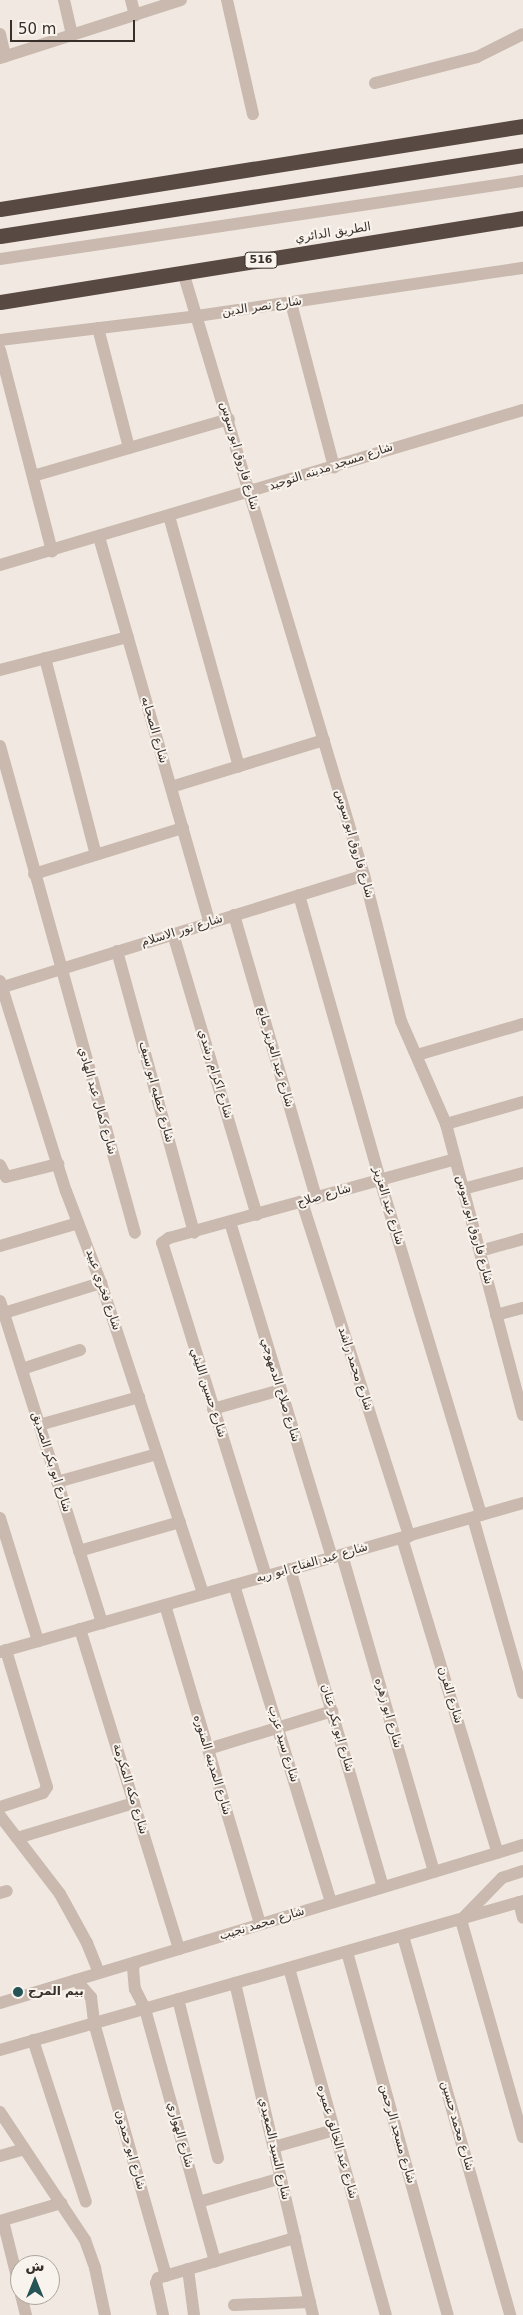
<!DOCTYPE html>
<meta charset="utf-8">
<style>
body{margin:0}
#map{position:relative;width:523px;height:2315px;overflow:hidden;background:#f1e9e1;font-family:"DejaVu Sans",Cairo,sans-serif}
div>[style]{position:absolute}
.minor>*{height:12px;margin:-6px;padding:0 6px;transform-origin:6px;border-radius:6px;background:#c9b9ae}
.highway>*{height:15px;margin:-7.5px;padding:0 7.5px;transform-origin:7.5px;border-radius:7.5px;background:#584943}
.dots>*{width:14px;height:14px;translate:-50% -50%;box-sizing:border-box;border:2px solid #f9f3ed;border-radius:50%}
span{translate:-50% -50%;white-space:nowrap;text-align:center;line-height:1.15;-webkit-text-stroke:4px #f9f3ed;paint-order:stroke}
.shield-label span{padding:1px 4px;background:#f9f3ed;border:1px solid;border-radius:4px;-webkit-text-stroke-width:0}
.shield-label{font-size:11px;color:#382f2b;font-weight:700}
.street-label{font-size:12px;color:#382f2b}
.poi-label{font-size:12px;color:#382f2b;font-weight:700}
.left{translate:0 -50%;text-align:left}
.north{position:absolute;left:10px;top:2255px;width:50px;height:50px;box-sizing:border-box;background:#f9f3ed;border:1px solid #aca59f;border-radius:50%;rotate:0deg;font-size:14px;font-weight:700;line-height:20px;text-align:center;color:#382f2b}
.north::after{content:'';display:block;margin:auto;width:18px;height:22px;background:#245456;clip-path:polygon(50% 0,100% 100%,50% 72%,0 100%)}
.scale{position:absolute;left:10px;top:20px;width:125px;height:22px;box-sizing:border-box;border:2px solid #382f2b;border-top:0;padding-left:6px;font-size:15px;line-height:18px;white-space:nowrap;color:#382f2b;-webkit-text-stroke:4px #f9f3ed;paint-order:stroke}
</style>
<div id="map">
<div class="minor">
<i style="left:64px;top:0;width:36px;rotate:77deg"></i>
<i style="left:131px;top:0;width:16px;rotate:75deg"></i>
<i style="left:227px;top:0;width:117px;rotate:77.2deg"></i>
<i style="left:0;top:34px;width:23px;rotate:77deg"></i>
<i style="left:0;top:58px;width:190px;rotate:-17.8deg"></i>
<i style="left:375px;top:83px;width:105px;rotate:-14.3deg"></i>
<i style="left:477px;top:57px;width:51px;rotate:-26.6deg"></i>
<i style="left:0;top:259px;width:529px;rotate:-8.48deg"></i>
<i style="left:183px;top:272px;width:630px;rotate:73.29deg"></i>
<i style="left:364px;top:875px;width:151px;rotate:75.8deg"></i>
<i style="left:401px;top:1021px;width:112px;rotate:66.4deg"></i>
<i style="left:446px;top:1124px;width:301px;rotate:75.2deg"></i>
<i style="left:291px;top:303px;width:170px;rotate:75.3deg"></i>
<i style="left:98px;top:328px;width:124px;rotate:75.5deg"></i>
<i style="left:0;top:340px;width:198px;rotate:-6.9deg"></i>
<i style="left:197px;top:316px;width:330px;rotate:-8.4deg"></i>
<i style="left:0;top:350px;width:208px;rotate:75.5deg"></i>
<i style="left:33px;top:476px;width:204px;rotate:-16.2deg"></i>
<i style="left:169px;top:516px;width:260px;rotate:74.4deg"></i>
<i style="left:99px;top:537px;width:402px;rotate:74deg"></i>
<i style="left:0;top:565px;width:545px;rotate:-16.51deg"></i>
<i style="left:45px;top:658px;width:203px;rotate:75.5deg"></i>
<i style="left:0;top:670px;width:132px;rotate:-14.5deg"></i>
<i style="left:0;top:746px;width:505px;rotate:74.51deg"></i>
<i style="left:171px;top:787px;width:160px;rotate:-17.1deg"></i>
<i style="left:34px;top:874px;width:156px;rotate:-17.2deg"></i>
<i style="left:299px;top:895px;width:296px;rotate:74.1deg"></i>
<i style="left:380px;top:1180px;width:350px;rotate:73.2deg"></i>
<i style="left:234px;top:915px;width:295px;rotate:73.8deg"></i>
<i style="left:173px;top:934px;width:293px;rotate:73.4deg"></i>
<i style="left:117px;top:951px;width:292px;rotate:74.7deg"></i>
<i style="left:0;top:981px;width:220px;rotate:72.6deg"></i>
<i style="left:66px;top:1191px;width:98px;rotate:69.2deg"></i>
<i style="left:101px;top:1283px;width:327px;rotate:71.8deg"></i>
<i style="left:0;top:988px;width:381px;rotate:-17.2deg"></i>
<i style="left:417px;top:1055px;width:110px;rotate:-16.3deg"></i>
<i style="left:446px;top:1124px;width:80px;rotate:-15.9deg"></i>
<i style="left:0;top:1165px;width:13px;rotate:63deg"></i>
<i style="left:6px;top:1177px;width:54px;rotate:-14deg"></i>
<i style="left:463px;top:1189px;width:62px;rotate:-14.9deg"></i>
<i style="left:302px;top:1202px;width:351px;rotate:72.2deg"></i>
<i style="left:230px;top:1222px;width:351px;rotate:73.1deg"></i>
<i style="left:0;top:1246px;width:81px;rotate:-16.4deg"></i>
<i style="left:480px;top:1251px;width:45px;rotate:-15.6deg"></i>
<i style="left:0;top:1301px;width:338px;rotate:72.4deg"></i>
<i style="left:4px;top:1313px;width:102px;rotate:-17.2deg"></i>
<i style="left:496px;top:1315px;width:28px;rotate:-15deg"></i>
<i style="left:22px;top:1369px;width:61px;rotate:-18.1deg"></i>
<i style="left:213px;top:1409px;width:70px;rotate:-15.8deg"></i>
<i style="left:39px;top:1425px;width:104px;rotate:-15.6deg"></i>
<i style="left:57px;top:1482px;width:104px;rotate:-15.6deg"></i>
<i style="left:0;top:1518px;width:129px;rotate:72.8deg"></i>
<i style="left:473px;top:1518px;width:182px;rotate:74.1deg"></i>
<i style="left:402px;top:1538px;width:329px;rotate:73.1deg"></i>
<i style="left:79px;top:1551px;width:105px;rotate:-16deg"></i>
<i style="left:342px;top:1555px;width:330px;rotate:73.8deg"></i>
<i style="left:290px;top:1569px;width:331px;rotate:73.7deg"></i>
<i style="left:266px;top:1576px;width:349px;rotate:-107.3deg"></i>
<i style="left:162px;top:1243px;width:9px;rotate:-36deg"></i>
<i style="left:169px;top:1238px;width:297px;rotate:-15.4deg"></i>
<i style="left:234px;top:1585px;width:332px;rotate:73deg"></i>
<i style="left:165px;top:1605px;width:333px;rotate:73.4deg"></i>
<i style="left:80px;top:1629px;width:335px;rotate:72.8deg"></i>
<i style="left:0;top:1652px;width:544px;rotate:-15.9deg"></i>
<i style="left:208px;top:1749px;width:130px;rotate:-17deg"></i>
<i style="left:0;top:1807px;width:45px;rotate:-18deg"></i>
<i style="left:43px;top:1793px;width:7px;rotate:-56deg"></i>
<i style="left:47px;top:1787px;width:143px;rotate:-106.7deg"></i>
<i style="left:0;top:1816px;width:98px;rotate:52.4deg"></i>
<i style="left:60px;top:1894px;width:56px;rotate:61.1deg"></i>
<i style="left:87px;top:1943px;width:32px;rotate:68deg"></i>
<i style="left:17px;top:1838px;width:122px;rotate:-16.7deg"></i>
<i style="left:523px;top:1871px;width:22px;rotate:162deg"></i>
<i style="left:502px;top:1878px;width:59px;rotate:134.3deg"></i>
<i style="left:461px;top:1920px;width:226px;rotate:74.1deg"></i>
<i style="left:0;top:1893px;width:7px;rotate:-16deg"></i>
<i style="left:519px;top:1902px;width:16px;rotate:76deg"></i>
<i style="left:403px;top:1936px;width:394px;rotate:74.2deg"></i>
<i style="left:347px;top:1952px;width:377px;rotate:74.5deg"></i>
<i style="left:136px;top:1962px;width:7px;rotate:117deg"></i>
<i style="left:133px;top:1968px;width:21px;rotate:85deg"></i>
<i style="left:135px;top:1989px;width:22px;rotate:63deg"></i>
<i style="left:145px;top:2009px;width:262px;rotate:74.5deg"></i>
<i style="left:289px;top:1968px;width:360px;rotate:74.4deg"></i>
<i style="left:76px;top:1980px;width:23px;rotate:49deg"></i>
<i style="left:91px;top:1997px;width:26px;rotate:83deg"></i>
<i style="left:94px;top:2023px;width:263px;rotate:74.1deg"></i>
<i style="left:235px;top:1983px;width:341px;rotate:76.8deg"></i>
<i style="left:178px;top:1999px;width:164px;rotate:75.9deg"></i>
<i style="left:0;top:2003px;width:546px;rotate:-16.81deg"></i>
<i style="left:33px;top:2040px;width:170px;rotate:71.9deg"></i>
<i style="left:0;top:2050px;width:544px;rotate:-15.9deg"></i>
<i style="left:0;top:2112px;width:154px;rotate:56.4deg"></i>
<i style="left:85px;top:2240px;width:30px;rotate:70deg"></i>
<i style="left:95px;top:2268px;width:48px;rotate:78deg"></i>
<i style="left:274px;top:2147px;width:62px;rotate:-15.8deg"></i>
<i style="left:0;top:2156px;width:25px;rotate:-16deg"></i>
<i style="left:199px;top:2202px;width:85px;rotate:-16.3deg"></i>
<i style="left:0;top:2221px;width:64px;rotate:-16.4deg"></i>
<i style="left:3px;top:2221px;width:70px;rotate:76deg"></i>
<i style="left:188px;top:2269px;width:46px;rotate:82.6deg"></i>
<i style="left:21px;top:2295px;width:21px;rotate:76deg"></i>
<i style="left:234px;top:2305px;width:76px;rotate:-2.3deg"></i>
<i style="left:163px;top:2315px;width:33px;rotate:-102deg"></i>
<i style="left:156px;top:2283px;width:5px;rotate:-68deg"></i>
<i style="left:158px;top:2278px;width:143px;rotate:-16.3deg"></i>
</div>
<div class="highway">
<i style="left:0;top:209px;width:530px;rotate:-9.02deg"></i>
<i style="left:0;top:236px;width:529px;rotate:-8.8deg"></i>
<i style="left:0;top:302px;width:530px;rotate:-9.12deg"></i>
</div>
<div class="dots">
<i style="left:18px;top:1992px;background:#245456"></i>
</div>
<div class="shield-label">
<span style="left:261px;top:260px">516</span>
</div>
<div class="street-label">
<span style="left:333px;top:233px;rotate:-9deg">الطريق الدائري</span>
<span style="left:262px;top:307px;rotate:-8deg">شارع نصر الدين</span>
<span style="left:239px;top:456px;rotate:74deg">شارع فاروق ابو سوس</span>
<span style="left:331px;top:467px;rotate:-18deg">شارع مسجد مدينه التوحيد</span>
<span style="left:154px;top:730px;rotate:74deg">شارع الصحابه</span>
<span style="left:354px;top:844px;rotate:74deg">شارع فاروق ابو سوس</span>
<span style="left:182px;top:931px;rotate:-17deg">شارع نور الاسلام</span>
<span style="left:275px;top:1057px;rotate:74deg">شارع عبد العزيز مانع</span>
<span style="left:215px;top:1074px;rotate:73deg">شارع اكرام رشدي</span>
<span style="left:156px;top:1092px;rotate:75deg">شارع عطيه ابو سيف</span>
<span style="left:97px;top:1101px;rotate:74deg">شارع كمال عبد الهادي</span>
<span style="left:324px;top:1196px;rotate:-16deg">شارع صلاح</span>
<span style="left:388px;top:1206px;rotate:73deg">شارع عبد العزيز</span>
<span style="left:474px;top:1230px;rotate:75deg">شارع فاروق ابو سوس</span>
<span style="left:103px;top:1290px;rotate:71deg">شارع فخري عبيد</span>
<span style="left:355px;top:1369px;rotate:72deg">شارع محمد راشد</span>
<span style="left:280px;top:1390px;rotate:73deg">شارع صلاح الدمهوجي</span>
<span style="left:208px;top:1393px;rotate:72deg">شارع حسين الليثي</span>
<span style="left:51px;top:1462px;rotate:72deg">شارع ابو بكر الصديق</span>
<span style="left:312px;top:1563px;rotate:-16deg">شارع عبد الفتاح ابو ريه</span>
<span style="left:450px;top:1695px;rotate:73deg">شارع الفرن</span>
<span style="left:388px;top:1713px;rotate:74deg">شارع ابو زهره</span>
<span style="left:337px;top:1728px;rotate:74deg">شارع ابو بكر عنان</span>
<span style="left:283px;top:1744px;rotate:73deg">شارع سيد عزب</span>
<span style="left:212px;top:1765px;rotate:73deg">شارع المدينه المنوره</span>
<span style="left:130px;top:1789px;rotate:73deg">شارع مكه المكرمة</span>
<span style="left:262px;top:1924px;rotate:-17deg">شارع محمد نجيب</span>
<span style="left:457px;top:2126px;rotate:74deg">شارع محمد حسين</span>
<span style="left:397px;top:2134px;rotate:74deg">شارع مسجد الرحمن</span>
<span style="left:180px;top:2135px;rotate:74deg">شارع الهواري</span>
<span style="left:337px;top:2142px;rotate:74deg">شارع عبد الخالق عميره</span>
<span style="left:274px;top:2149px;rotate:77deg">شارع السيد الصعيدي</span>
<span style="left:130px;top:2150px;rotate:74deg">شارع ابو حمدون</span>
</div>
<div class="poi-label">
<span class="left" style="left:28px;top:1992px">بيم المرج</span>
</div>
<div class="north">ش</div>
<div class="scale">50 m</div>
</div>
